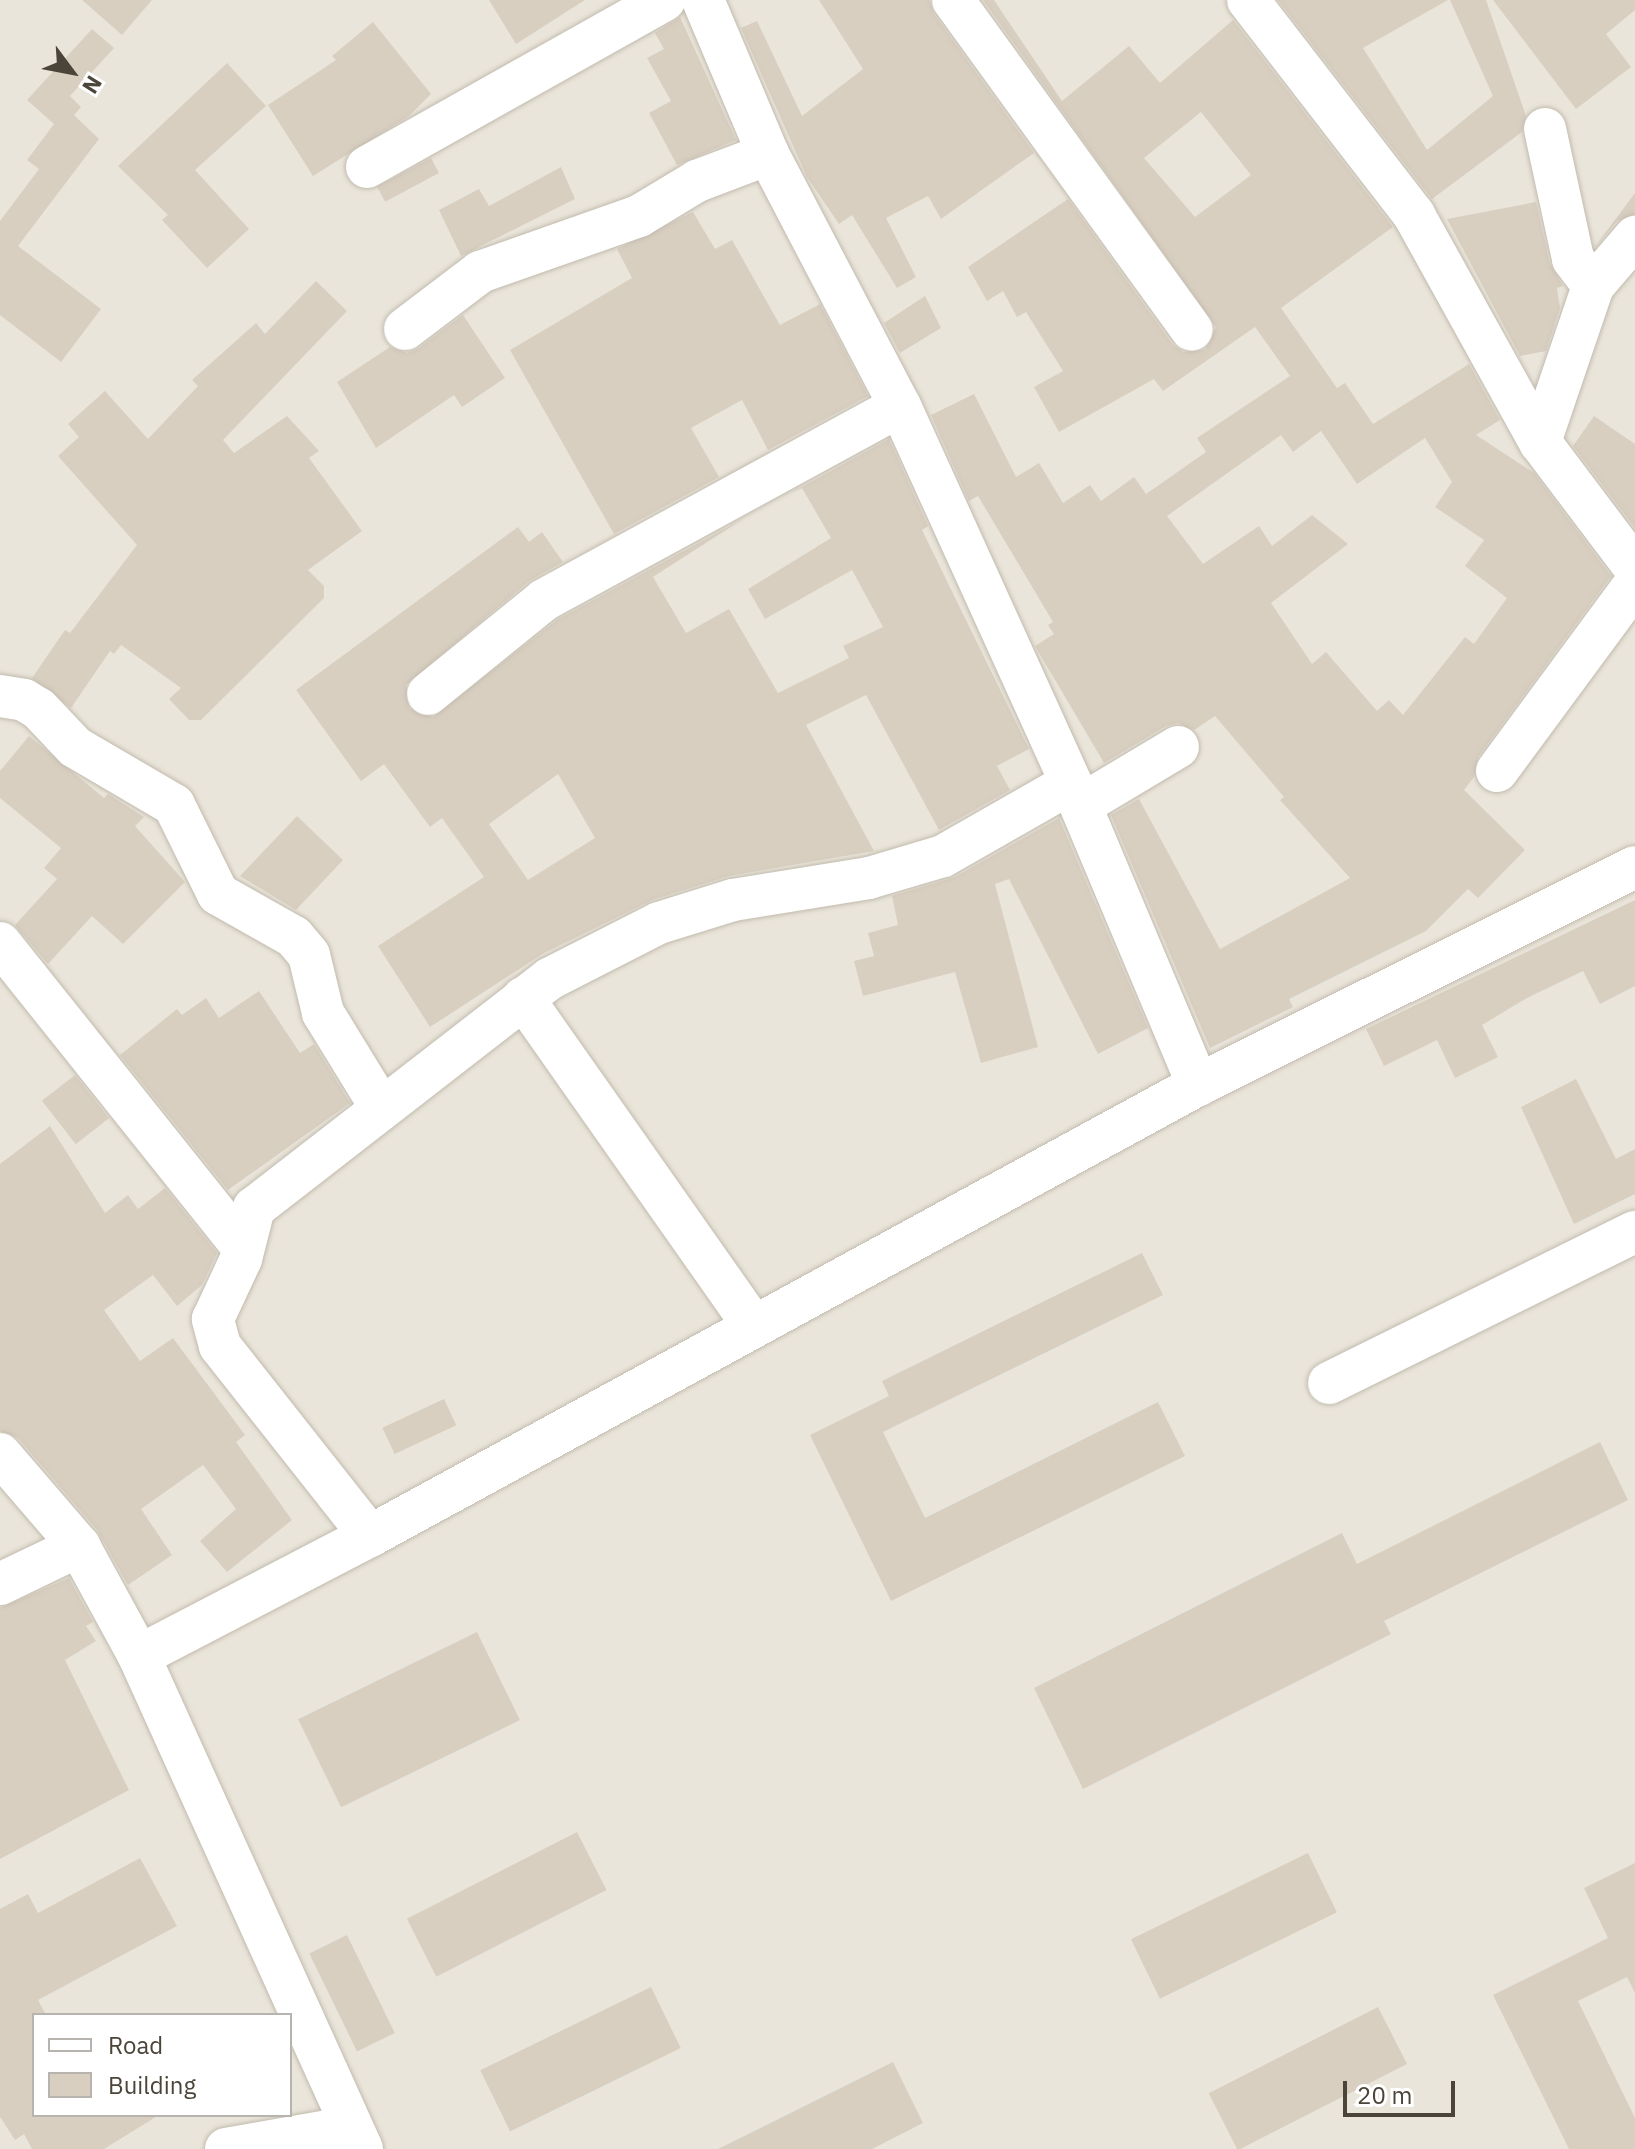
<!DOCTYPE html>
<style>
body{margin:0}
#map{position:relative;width:1635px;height:2149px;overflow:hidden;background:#f6f3ec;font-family:"IBM Plex Sans",sans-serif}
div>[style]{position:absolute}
.residential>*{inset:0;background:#eae5da}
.building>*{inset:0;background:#d8cfc1;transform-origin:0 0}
.roads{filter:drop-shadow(0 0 2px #c2bbae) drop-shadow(0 0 2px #c2bbae)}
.street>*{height:42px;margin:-21px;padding:0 21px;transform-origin:21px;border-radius:21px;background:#fff}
span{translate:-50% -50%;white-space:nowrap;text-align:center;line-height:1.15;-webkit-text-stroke:6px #fff;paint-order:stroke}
.legend{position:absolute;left:32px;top:2013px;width:260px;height:104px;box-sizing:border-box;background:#fff;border:2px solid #b7b4b0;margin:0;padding:10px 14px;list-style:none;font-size:24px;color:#4b4439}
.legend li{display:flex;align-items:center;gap:16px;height:40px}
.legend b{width:40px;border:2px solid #b7b4b0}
.north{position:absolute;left:32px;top:32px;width:80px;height:80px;-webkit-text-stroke:6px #fff;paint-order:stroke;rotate:122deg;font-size:22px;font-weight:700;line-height:32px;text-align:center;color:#4b4439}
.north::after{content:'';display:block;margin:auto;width:28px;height:36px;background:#4b4439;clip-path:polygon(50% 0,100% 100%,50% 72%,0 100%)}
.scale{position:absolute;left:1343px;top:2081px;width:112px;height:36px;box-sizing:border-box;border:4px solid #4b4439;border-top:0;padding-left:10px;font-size:24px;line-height:28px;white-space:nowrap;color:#4b4439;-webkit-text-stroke:6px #fff;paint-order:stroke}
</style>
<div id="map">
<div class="residential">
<i style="clip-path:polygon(evenodd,0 0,1635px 0,1635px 2149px,0 2149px,0 0,34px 2015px,290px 2015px,290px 2115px,34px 2115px,34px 2015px)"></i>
</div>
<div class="building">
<i style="clip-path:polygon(82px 0,152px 0,122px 35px)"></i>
<i style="clip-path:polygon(489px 0,585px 0,516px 44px)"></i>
<i style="clip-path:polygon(819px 0,929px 0,934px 14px,1034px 153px,941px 219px,928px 196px,886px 218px,916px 277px,897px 288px,852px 215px,839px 224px,807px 177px,741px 28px,757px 21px,802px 116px,863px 69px)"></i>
<i style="clip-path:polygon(evenodd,983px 0,994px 0,1062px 101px,1129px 46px,1160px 83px,1233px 20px,1393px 227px,1281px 308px,1337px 388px,1345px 383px,1373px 424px,1469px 364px,1500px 420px,1476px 435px,1534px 473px,1611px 576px,1478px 757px,1474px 777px,1464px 790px,1525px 850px,1478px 898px,1468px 889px,1426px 931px,1289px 999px,1293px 1007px,1210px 1048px,1111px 815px,1139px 799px,1220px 949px,1350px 878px,1280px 800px,1284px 797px,1215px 716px,1194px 730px,1178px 723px,1166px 726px,1104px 763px,1035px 646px,1054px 634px,1048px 625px,1053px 622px,978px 496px,969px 501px,931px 415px,974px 394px,1016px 477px,1039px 463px,1063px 503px,1090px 485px,1101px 501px,1134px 477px,1146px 494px,1206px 452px,1197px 438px,1290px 376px,1255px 327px,1163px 391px,1154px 379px,1059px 432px,1034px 387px,1063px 371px,1026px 312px,1017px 317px,1003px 291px,987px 301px,968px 267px,1068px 199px,1173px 345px,1183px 352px,1205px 350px,1216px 327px,983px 0,1201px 112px,1251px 175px,1195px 217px,1144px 158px,1201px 112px,983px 0,1321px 431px,1357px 484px,1425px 438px,1452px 482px,1435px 507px,1484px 540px,1465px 566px,1507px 598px,1474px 644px,1465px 637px,1403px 715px,1389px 700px,1377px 711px,1326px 652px,1312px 664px,1271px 603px,1348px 544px,1312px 515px,1272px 546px,1259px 526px,1203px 564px,1167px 516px,1281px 435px,1293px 452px,1321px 431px)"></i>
<i style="clip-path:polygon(1278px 0,1448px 0,1363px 48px,1427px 150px,1493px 96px,1450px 0,1486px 0,1526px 116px,1522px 132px,1432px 199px)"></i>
<i style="clip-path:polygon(1493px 0,1635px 0,1635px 10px,1606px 34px,1631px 67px,1576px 109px)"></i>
<i style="clip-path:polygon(680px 17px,736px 140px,677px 165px,649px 113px,671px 101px,647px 58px,664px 49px,655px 33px)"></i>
<i style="clip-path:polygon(373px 22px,431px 94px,409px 116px,313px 176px,268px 105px,336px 60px,332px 56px)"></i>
<i style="clip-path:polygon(92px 29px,114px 48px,70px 96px,81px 107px,74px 115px,99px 139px,18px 246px,101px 309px,61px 362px,0 315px,0 221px,39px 169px,27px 160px,54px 124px,27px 100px)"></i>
<i style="clip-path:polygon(227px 63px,266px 106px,195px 170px,249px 229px,207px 268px,162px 220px,168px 215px,118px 166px)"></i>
<i style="left:431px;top:158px;width:17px;height:61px;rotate:62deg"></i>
<i style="clip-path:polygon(561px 167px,575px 199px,461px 256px,439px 210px,479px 189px,489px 206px)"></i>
<i style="clip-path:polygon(1635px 193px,1635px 214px,1617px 221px,1595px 247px)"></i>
<i style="clip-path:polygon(1536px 202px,1550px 264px,1563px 286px,1557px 288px,1560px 308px,1546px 351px,1520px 356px,1447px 219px)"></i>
<i style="clip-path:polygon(693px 212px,715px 249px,732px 240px,780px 325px,820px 304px,868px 396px,768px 450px,742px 400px,691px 428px,719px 477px,614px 534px,510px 350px,632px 278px,617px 249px)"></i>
<i style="clip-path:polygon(316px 281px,347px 311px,223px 440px,234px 453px,287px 416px,319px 451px,309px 458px,362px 531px,308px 570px,324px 586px,324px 598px,201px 720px,189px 720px,169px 699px,181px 688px,121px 645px,114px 654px,110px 651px,71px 708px,32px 678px,65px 630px,70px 633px,137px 545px,58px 456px,79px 437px,68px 424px,105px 391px,148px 439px,198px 386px,192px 380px,256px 323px,265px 334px)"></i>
<i style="clip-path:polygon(925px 296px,941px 328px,900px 353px,884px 323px)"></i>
<i style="clip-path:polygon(463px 315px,505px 378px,462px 407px,454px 395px,376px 448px,337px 382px,390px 347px,407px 353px,419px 348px)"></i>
<i style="clip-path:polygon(1594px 416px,1635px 444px,1635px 528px,1573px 446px)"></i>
<i style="clip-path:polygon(evenodd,889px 439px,928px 526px,922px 530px,1029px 749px,997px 766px,1010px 790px,939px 830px,866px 695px,806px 725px,874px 851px,729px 876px,652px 900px,544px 953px,430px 1027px,378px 946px,484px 877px,442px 818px,430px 827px,384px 764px,361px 781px,296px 690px,518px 527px,529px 542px,542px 532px,563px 562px,529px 581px,406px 685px,409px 708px,433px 717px,557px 620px,743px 519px,653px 577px,686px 633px,729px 609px,778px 693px,849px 658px,843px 646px,883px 627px,852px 570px,765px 619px,748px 589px,831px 538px,802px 488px,791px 493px,889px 439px,558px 774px,595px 838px,528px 880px,489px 824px,558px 774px)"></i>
<i style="clip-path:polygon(29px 736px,104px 798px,108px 794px,144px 817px,135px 826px,185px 882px,123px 944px,92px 916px,48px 964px,15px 925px,57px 879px,44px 868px,61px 848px,0 798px,0 771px)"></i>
<i style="clip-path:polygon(297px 816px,343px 860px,296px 910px,240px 876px)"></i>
<i style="clip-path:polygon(1059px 818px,1148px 1028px,1098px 1054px,1009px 879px,995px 884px,1038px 1047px,981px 1063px,955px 972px,863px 996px,854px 961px,874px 956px,868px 933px,898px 925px,892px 896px,955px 877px)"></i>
<i style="clip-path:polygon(1635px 900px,1635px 986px,1600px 1004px,1583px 971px,1527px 998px,1482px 1025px,1498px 1057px,1455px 1078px,1437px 1040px,1384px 1066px,1366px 1029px)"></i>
<i style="clip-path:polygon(259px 991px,300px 1053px,314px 1044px,350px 1103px,228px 1190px,120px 1055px,177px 1009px,182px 1015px,206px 998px,219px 1018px)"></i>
<i style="left:75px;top:1075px;width:55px;height:42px;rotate:52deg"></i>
<i style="clip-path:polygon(1576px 1079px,1616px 1159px,1635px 1149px,1635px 1194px,1574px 1224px,1521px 1107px)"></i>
<i style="clip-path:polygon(50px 1126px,105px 1213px,128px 1195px,138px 1209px,165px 1188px,217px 1253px,202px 1285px,177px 1306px,153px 1275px,104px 1310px,140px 1361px,173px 1338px,245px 1435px,236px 1442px,292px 1520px,227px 1572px,200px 1541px,236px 1509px,203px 1465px,141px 1509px,172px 1555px,128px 1585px,97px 1530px,18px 1438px,0 1431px,0 1164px)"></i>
<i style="clip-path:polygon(1142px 1253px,1163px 1295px,883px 1432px,925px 1518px,1158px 1402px,1185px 1456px,891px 1601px,810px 1435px,889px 1396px,882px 1381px)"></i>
<i style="left:444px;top:1399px;width:29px;height:68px;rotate:65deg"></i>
<i style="clip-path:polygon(1600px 1442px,1628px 1500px,1384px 1621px,1391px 1634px,1083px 1789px,1034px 1688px,1342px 1533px,1357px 1564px)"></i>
<i style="clip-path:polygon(69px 1578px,93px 1622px,86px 1626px,96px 1641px,65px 1660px,129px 1790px,0 1859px,0 1608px)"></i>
<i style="left:477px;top:1632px;width:98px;height:199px;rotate:64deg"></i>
<i style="left:577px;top:1832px;width:65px;height:191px;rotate:63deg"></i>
<i style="left:1308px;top:1853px;width:66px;height:197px;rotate:64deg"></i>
<i style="clip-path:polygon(140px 1858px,177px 1926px,38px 2000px,46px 2015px,34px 2015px,34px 2115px,159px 2115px,104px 2149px,32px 2149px,24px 2134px,15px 2140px,0 2117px,0 1909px,28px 1894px,38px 1913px)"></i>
<i style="clip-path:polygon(1635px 1863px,1635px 1993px,1627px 1977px,1578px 2001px,1635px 2118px,1635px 2149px,1569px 2149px,1493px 1995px,1608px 1938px,1584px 1888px)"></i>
<i style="left:347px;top:1935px;width:109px;height:42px;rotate:64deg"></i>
<i style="left:651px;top:1987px;width:68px;height:190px;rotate:64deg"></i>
<i style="left:1378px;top:2007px;width:64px;height:190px;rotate:63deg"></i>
<i style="clip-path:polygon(893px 2062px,923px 2123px,872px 2149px,718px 2149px)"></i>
</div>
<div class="roads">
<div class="street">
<i style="left:703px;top:0;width:167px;rotate:67.1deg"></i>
<i style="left:768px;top:154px;width:284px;rotate:62.4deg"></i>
<i style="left:900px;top:406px;width:414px;rotate:65.6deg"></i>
<i style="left:1071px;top:783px;width:328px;rotate:67.2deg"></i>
<i style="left:953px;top:0;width:407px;rotate:54.1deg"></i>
<i style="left:1248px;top:0;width:272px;rotate:52.3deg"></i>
<i style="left:1414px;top:215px;width:260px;rotate:61deg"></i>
<i style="left:1540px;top:442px;width:158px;rotate:53deg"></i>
<i style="left:1545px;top:129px;width:133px;rotate:77.8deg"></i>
<i style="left:1573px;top:259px;width:34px;rotate:53deg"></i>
<i style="left:367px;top:167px;width:341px;rotate:-29.3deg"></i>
<i style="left:405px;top:329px;width:94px;rotate:-37.2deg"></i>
<i style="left:480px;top:272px;width:169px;rotate:-19.4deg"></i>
<i style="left:639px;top:216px;width:68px;rotate:-31.1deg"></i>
<i style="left:697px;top:181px;width:76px;rotate:-20.8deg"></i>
<i style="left:1540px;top:442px;width:165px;rotate:-71.2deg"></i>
<i style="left:1593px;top:286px;width:65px;rotate:-49.4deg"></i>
<i style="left:428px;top:694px;width:149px;rotate:-39deg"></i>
<i style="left:544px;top:600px;width:405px;rotate:-28.6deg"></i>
<i style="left:0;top:696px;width:24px;rotate:9deg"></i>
<i style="left:24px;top:700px;width:17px;rotate:31deg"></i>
<i style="left:39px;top:709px;width:52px;rotate:46.5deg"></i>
<i style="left:75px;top:747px;width:115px;rotate:30.4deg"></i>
<i style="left:174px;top:805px;width:99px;rotate:63.7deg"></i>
<i style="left:218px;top:894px;width:87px;rotate:29.5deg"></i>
<i style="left:294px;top:937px;width:23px;rotate:50deg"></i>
<i style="left:309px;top:955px;width:60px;rotate:76.4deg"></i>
<i style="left:323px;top:1013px;width:109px;rotate:58.5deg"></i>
<i style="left:1497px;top:771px;width:232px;rotate:-53.6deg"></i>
<i style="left:1081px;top:805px;width:113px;rotate:-30.9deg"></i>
<i style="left:0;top:943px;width:388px;rotate:51.4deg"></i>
<i style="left:523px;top:998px;width:400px;rotate:54.9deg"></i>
<i style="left:1329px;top:1383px;width:341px;rotate:-26.3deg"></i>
<i style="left:0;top:1454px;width:121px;rotate:49.3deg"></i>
<i style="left:79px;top:1546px;width:125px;rotate:61.4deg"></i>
<i style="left:139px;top:1656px;width:541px;rotate:65.66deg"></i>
<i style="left:370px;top:1536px;width:242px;rotate:-128.3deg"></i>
<i style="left:220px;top:1346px;width:28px;rotate:-105deg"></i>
<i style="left:213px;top:1319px;width:66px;rotate:-65deg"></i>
<i style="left:241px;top:1259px;width:53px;rotate:-75.7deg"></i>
<i style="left:254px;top:1208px;width:373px;rotate:-37.8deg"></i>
<i style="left:549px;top:979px;width:123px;rotate:-27deg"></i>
<i style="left:659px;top:923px;width:77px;rotate:-17.3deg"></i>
<i style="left:733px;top:900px;width:138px;rotate:-9.2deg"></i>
<i style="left:869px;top:878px;width:77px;rotate:-16.6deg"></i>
<i style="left:943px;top:856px;width:147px;rotate:-29.7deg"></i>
<i style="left:0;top:1584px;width:88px;rotate:-25.7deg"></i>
<i style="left:139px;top:1656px;width:260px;rotate:-27.5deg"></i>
<i style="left:370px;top:1536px;width:943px;rotate:-28.58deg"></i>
<i style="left:1198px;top:1085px;width:488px;rotate:-26.5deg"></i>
<i style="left:226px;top:2149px;width:127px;rotate:-10deg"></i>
</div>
</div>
<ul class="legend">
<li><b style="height:10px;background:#fff"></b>Road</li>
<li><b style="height:22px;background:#d8cfc1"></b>Building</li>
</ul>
<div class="north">N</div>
<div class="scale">20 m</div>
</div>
